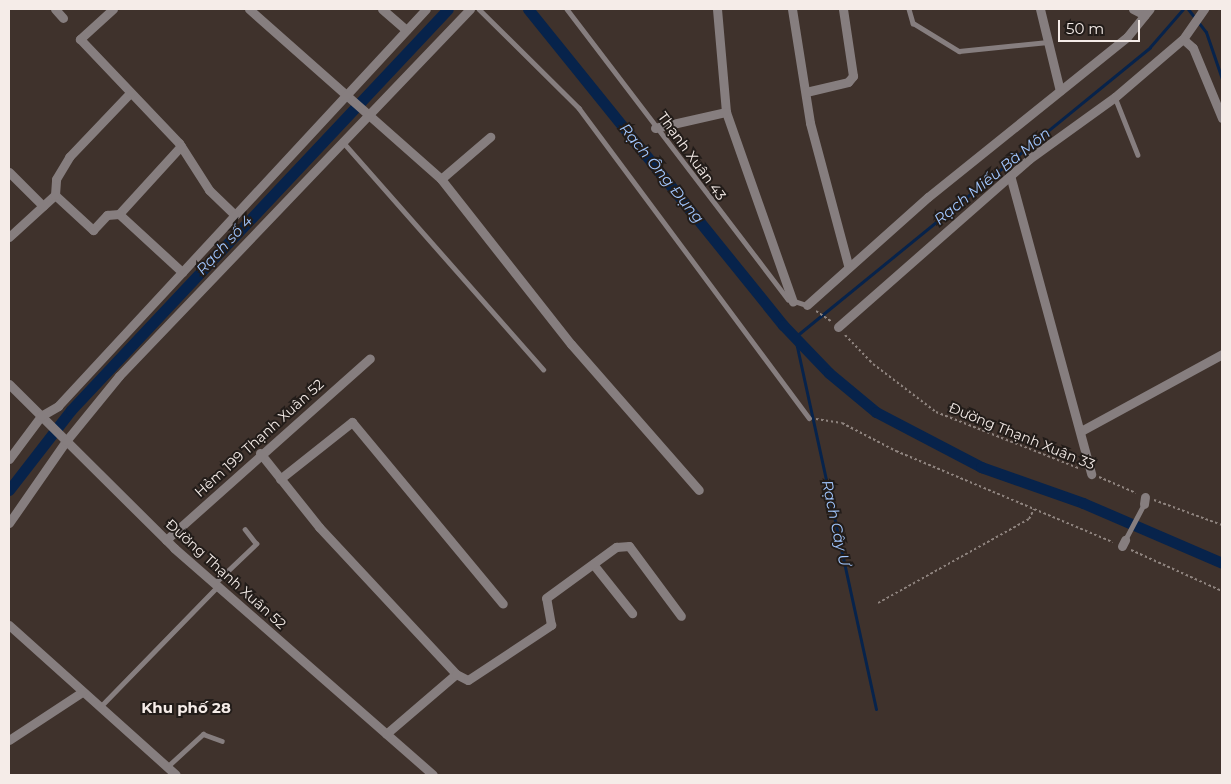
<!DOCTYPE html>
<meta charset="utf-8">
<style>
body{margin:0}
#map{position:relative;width:1231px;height:784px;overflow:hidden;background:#3f322c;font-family:Montserrat,sans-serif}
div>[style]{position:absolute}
.stream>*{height:3px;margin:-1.5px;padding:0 1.5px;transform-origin:1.5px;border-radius:1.5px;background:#07234b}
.canal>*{height:11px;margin:-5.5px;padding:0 5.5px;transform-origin:5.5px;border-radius:5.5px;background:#07234b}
.path>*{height:2px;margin-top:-1px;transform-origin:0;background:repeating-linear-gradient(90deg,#8f847f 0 2.5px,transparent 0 5px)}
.service>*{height:4.5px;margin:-2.25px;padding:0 2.25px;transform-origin:2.25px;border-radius:2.25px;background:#867e7f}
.minor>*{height:9px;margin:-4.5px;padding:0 4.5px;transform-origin:4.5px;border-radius:4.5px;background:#867e7f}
span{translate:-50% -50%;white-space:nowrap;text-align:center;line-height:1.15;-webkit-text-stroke:4px #221c19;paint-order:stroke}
.street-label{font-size:14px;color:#f5ece8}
.water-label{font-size:15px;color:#a2c7ff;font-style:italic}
.neighbourhood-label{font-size:15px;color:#f5ece8;font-weight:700}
.frame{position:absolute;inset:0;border:10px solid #f5ece8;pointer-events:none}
.scale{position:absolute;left:1058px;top:20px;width:82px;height:22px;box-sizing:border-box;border:2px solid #f5ece8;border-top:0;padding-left:6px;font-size:15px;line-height:18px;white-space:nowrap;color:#f5ece8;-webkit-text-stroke:4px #221c19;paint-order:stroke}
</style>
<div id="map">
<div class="stream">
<i style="left:1188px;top:9px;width:29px;rotate:52deg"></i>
<i style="left:1206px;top:32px;width:50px;rotate:71.2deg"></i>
<i style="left:876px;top:709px;width:381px;rotate:-102.3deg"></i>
<i style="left:795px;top:337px;width:458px;rotate:-39.2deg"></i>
<i style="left:1150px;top:47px;width:50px;rotate:-49deg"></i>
</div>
<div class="canal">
<i style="left:528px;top:9px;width:406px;rotate:51.1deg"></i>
<i style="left:783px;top:325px;width:66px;rotate:46.2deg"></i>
<i style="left:829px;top:373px;width:61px;rotate:39.7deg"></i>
<i style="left:876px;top:412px;width:119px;rotate:27.6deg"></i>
<i style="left:981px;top:467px;width:108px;rotate:19.4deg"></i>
<i style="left:1083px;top:503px;width:151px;rotate:23.3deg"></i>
<i style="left:9px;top:490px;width:101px;rotate:-52.2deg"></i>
<i style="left:71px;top:410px;width:550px;rotate:-46.77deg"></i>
</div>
<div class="path">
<i style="left:816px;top:311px;width:18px;rotate:34deg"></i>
<i style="left:845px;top:335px;width:40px;rotate:46deg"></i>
<i style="left:873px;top:364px;width:79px;rotate:37.3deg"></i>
<i style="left:936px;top:412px;width:153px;rotate:21.5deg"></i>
<i style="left:816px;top:419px;width:26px;rotate:9deg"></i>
<i style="left:842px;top:423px;width:61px;rotate:27.4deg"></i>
<i style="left:896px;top:451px;width:235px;rotate:22.8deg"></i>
<i style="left:1099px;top:477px;width:40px;rotate:23.4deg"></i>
<i style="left:1154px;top:500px;width:72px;rotate:20.2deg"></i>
<i style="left:1131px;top:550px;width:100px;rotate:24.3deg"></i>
<i style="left:878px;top:603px;width:173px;rotate:-29.1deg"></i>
<i style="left:1029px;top:519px;width:11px;rotate:-63deg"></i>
</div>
<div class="service">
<i style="left:479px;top:9px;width:141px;rotate:44.7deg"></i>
<i style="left:579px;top:108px;width:386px;rotate:53.4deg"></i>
<i style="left:567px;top:9px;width:365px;rotate:52.7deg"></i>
<i style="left:788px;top:299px;width:20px;rotate:18deg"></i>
<i style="left:909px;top:9px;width:15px;rotate:74deg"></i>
<i style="left:913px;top:23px;width:54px;rotate:31.3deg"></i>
<i style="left:959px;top:51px;width:89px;rotate:-5.8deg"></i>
<i style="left:1115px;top:97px;width:62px;rotate:68.4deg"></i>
<i style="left:343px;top:142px;width:303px;rotate:48.6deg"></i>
<i style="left:1125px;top:540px;width:41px;rotate:-62.2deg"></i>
<i style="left:215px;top:583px;width:57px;rotate:-43.6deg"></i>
<i style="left:256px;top:544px;width:18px;rotate:-128deg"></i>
<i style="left:100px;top:707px;width:169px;rotate:-45.7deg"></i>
<i style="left:167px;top:767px;width:49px;rotate:-42.5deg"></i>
<i style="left:203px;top:734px;width:20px;rotate:20deg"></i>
</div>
<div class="minor">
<i style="left:55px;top:9px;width:12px;rotate:48deg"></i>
<i style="left:113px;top:9px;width:45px;rotate:137.7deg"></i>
<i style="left:80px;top:39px;width:144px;rotate:46.4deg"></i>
<i style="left:179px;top:143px;width:56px;rotate:57.4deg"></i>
<i style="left:209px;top:190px;width:36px;rotate:44deg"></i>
<i style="left:249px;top:9px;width:256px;rotate:41.5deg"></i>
<i style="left:441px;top:179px;width:65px;rotate:-40.6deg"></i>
<i style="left:382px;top:9px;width:32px;rotate:41deg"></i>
<i style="left:717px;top:9px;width:103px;rotate:85deg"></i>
<i style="left:792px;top:9px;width:115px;rotate:81deg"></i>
<i style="left:810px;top:123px;width:147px;rotate:75deg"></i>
<i style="left:1040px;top:9px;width:84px;rotate:76.3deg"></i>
<i style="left:1133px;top:9px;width:13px;rotate:27deg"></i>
<i style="left:1183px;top:39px;width:37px;rotate:-55deg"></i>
<i style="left:806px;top:92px;width:43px;rotate:-13.4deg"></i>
<i style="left:848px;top:82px;width:8px;rotate:-50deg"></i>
<i style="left:853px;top:76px;width:68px;rotate:-98.5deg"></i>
<i style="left:655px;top:128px;width:73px;rotate:-12.7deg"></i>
<i style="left:726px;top:112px;width:201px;rotate:70.6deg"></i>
<i style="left:181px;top:146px;width:92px;rotate:132.4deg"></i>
<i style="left:119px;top:214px;width:86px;rotate:42.6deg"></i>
<i style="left:9px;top:172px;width:48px;rotate:45deg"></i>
<i style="left:1010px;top:175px;width:310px;rotate:74.8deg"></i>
<i style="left:441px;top:179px;width:210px;rotate:51.8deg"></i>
<i style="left:571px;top:344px;width:194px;rotate:48.8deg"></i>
<i style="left:55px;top:195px;width:52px;rotate:42.6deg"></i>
<i style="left:93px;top:230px;width:21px;rotate:-47deg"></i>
<i style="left:107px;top:215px;width:12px;rotate:-5deg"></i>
<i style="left:9px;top:237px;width:62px;rotate:-42.4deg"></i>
<i style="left:55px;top:195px;width:16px;rotate:-86deg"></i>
<i style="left:56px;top:179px;width:26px;rotate:-59deg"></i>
<i style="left:69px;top:157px;width:88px;rotate:-46.4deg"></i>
<i style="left:807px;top:305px;width:162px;rotate:-41.8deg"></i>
<i style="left:928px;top:197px;width:255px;rotate:-38.8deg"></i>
<i style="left:1127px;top:37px;width:36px;rotate:-51deg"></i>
<i style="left:838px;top:327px;width:254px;rotate:-41.3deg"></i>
<i style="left:1029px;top:159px;width:106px;rotate:-35.8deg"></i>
<i style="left:1115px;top:97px;width:89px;rotate:-40.5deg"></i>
<i style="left:1183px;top:39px;width:13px;rotate:42deg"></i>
<i style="left:1193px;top:48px;width:76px;rotate:67.5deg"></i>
<i style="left:9px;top:384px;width:233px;rotate:44.8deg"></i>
<i style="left:174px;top:548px;width:344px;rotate:41.2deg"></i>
<i style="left:1081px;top:431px;width:161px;rotate:-28.6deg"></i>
<i style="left:260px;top:453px;width:95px;rotate:51.4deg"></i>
<i style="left:319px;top:527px;width:201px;rotate:47deg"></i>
<i style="left:456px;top:674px;width:92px;rotate:139.4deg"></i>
<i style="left:9px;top:459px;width:54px;rotate:-53.3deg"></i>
<i style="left:41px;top:416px;width:20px;rotate:-30deg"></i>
<i style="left:58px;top:406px;width:541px;rotate:-47.17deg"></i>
<i style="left:280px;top:479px;width:92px;rotate:-38.4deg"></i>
<i style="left:352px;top:422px;width:236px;rotate:50.3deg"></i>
<i style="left:1144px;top:504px;width:7px;rotate:-82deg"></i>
<i style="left:9px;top:523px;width:100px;rotate:-55.2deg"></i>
<i style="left:66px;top:441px;width:84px;rotate:-50.8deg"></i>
<i style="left:119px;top:376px;width:508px;rotate:-46.28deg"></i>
<i style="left:166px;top:540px;width:273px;rotate:-41.7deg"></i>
<i style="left:1122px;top:546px;width:7px;rotate:-63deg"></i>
<i style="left:593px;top:564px;width:63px;rotate:51.5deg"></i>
<i style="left:9px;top:625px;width:224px;rotate:41.9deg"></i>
<i style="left:456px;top:674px;width:13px;rotate:27deg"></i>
<i style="left:468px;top:680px;width:100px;rotate:-33.5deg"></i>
<i style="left:551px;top:625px;width:27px;rotate:-100deg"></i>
<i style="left:546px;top:598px;width:87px;rotate:-36.1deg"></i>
<i style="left:616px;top:547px;width:13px;rotate:-4deg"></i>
<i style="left:629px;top:546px;width:87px;rotate:53.4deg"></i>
<i style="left:9px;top:740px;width:87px;rotate:-33.3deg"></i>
</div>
<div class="street-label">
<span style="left:692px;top:156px;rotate:54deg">Thạnh Xuân 43</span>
<span style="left:1022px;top:436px;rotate:22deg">Đường Thạnh Xuân 33</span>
<span style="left:259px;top:438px;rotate:-42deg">Hẻm 199 Thạnh Xuân 52</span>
<span style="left:226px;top:574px;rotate:42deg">Đường Thạnh Xuân 52</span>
</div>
<div class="water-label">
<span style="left:662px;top:173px;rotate:51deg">Rạch Ông Đụng</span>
<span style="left:992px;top:176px;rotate:-39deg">Rạch Miếu Bà Môn</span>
<span style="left:224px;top:245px;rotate:-47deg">Rạch số 4</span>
<span style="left:836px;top:523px;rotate:78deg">Rạch Cây Ư</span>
</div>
<div class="neighbourhood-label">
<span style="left:186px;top:708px">Khu phố 28</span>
</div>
<div class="frame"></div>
<div class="scale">50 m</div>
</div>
